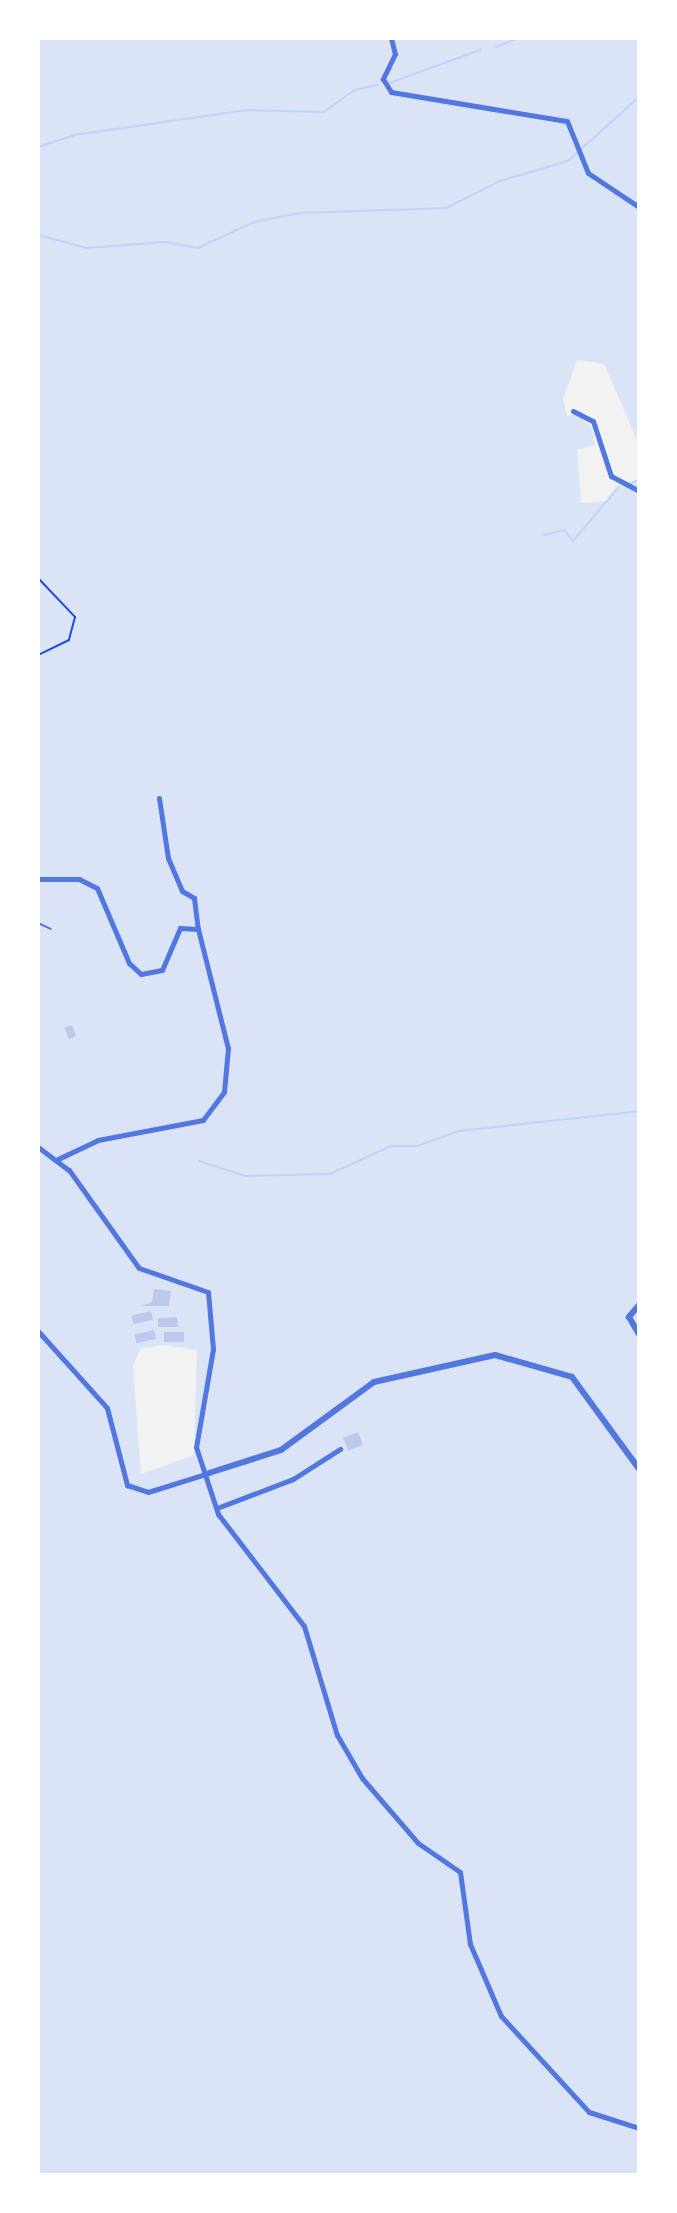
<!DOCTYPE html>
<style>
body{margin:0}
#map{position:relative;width:677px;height:2213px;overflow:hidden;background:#f2f2f2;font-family:"Archivo Narrow",sans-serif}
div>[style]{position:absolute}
.green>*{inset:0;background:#dbe4f7}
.stream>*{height:2px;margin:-1px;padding:0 1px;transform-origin:1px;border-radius:1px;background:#bfd3fe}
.building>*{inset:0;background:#bdc9ec;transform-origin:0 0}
.path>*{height:2px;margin:-1px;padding:0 1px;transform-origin:1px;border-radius:1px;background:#1d4ed8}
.service>*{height:2px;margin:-1px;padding:0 1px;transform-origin:1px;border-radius:1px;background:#5277de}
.minor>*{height:5px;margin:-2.5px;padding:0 2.5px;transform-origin:2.5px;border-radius:2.5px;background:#5277de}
.tertiary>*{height:6px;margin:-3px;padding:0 3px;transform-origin:3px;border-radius:3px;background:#5277de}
span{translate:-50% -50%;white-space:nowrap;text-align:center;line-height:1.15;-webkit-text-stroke:7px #fff;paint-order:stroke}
.frame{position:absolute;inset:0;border:40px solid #fff;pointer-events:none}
</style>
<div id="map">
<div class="green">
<i style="clip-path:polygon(evenodd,38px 38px,639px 38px,639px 445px,604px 364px,577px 360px,563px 399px,567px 416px,576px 414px,592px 427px,595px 445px,577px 450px,581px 503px,606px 501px,616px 486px,639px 481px,639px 2175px,38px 2175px,38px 38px,164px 1345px,197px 1350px,194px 1455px,141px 1474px,133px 1365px,141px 1349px,164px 1345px)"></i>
</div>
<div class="stream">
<i style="left:496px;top:47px;width:25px;rotate:-21deg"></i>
<i style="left:389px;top:83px;width:97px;rotate:-19.9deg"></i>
<i style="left:38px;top:147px;width:38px;rotate:-18deg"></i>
<i style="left:74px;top:135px;width:175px;rotate:-8.2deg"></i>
<i style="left:247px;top:110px;width:77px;rotate:1.5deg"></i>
<i style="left:324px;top:112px;width:37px;rotate:-36deg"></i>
<i style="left:354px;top:90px;width:25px;rotate:-12deg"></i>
<i style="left:38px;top:235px;width:51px;rotate:14.9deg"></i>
<i style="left:87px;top:248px;width:78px;rotate:-4.4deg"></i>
<i style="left:165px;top:242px;width:34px;rotate:10deg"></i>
<i style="left:198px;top:248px;width:62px;rotate:-24.9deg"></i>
<i style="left:254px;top:222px;width:47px;rotate:-11.1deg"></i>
<i style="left:300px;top:213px;width:146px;rotate:-2deg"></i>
<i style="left:446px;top:208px;width:60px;rotate:-26.6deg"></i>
<i style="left:500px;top:181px;width:71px;rotate:-16.4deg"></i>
<i style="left:568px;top:161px;width:96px;rotate:-42deg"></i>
<i style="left:630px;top:483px;width:9px;rotate:-18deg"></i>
<i style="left:544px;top:535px;width:21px;rotate:-14deg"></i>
<i style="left:564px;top:530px;width:14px;rotate:51deg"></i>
<i style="left:573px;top:541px;width:70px;rotate:-49.7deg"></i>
<i style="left:199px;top:1161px;width:48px;rotate:18.1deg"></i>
<i style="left:245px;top:1176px;width:85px;rotate:-1.3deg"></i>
<i style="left:330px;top:1174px;width:67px;rotate:-24.7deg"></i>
<i style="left:391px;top:1146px;width:26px"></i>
<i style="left:417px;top:1146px;width:45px;rotate:-19.7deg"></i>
<i style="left:459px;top:1131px;width:181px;rotate:-6.3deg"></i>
</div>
<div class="building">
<i style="left:72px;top:1025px;width:12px;height:8px;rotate:70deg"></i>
<i style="clip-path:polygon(154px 1289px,171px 1291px,169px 1306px,141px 1306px,152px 1302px)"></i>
<i style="left:151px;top:1311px;width:9px;height:20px;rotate:77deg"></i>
<i style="clip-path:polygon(177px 1317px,178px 1327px,158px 1327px,158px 1318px)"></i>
<i style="left:154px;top:1330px;width:9px;height:20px;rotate:77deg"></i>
<i style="left:184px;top:1332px;width:10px;height:20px;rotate:90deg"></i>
<i style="left:358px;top:1432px;width:14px;height:16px;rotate:69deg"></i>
</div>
<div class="path">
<i style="left:38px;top:578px;width:54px;rotate:46.5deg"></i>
<i style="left:75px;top:617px;width:24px;rotate:105deg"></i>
<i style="left:69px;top:640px;width:34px;rotate:154deg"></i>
</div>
<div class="service">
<i style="left:38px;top:923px;width:14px;rotate:25deg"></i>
</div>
<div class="minor">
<i style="left:391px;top:38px;width:16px;rotate:76deg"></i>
<i style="left:395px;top:54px;width:28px;rotate:116deg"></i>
<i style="left:383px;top:79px;width:15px;rotate:58deg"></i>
<i style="left:391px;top:92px;width:178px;rotate:9.4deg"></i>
<i style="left:567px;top:121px;width:56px;rotate:68deg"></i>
<i style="left:588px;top:173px;width:61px;rotate:33.7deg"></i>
<i style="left:573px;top:411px;width:22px;rotate:27deg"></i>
<i style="left:593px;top:421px;width:58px;rotate:71.9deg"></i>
<i style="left:611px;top:476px;width:32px;rotate:28deg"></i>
<i style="left:159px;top:798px;width:61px;rotate:81.5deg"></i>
<i style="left:168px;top:858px;width:36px;rotate:67deg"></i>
<i style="left:182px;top:891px;width:14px;rotate:30deg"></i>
<i style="left:194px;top:898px;width:31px;rotate:83deg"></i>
<i style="left:38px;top:879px;width:41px"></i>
<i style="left:79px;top:879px;width:20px;rotate:27deg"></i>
<i style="left:97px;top:888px;width:82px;rotate:66.9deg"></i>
<i style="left:129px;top:963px;width:16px;rotate:43deg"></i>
<i style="left:141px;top:974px;width:21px;rotate:-11deg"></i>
<i style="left:162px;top:970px;width:46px;rotate:-66.8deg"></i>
<i style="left:180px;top:928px;width:18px;rotate:3deg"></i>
<i style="left:198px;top:929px;width:123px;rotate:75.9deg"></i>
<i style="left:228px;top:1048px;width:44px;rotate:95.2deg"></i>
<i style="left:224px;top:1092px;width:35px;rotate:127deg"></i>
<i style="left:203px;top:1120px;width:107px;rotate:169.2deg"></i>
<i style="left:98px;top:1140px;width:44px;rotate:154.6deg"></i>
<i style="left:38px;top:1147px;width:39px;rotate:37deg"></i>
<i style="left:69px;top:1170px;width:120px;rotate:54.5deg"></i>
<i style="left:139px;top:1268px;width:73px;rotate:19.2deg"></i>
<i style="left:208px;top:1292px;width:57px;rotate:85deg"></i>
<i style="left:213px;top:1349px;width:99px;rotate:99.8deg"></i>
<i style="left:196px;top:1447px;width:71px;rotate:71.8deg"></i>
<i style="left:218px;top:1514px;width:141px;rotate:52.5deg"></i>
<i style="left:304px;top:1626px;width:114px;rotate:73.2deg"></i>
<i style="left:337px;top:1735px;width:50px;rotate:59.8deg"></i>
<i style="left:362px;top:1778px;width:86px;rotate:49.3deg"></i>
<i style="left:418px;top:1843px;width:51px;rotate:34.6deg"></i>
<i style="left:460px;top:1872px;width:73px;rotate:82.1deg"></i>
<i style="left:470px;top:1944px;width:78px;rotate:66.7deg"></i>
<i style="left:501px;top:2016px;width:130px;rotate:47.5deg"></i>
<i style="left:589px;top:2112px;width:52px;rotate:17.7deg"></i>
<i style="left:38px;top:1331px;width:103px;rotate:48.1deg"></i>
<i style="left:107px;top:1408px;width:80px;rotate:75.4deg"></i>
<i style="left:127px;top:1485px;width:22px;rotate:18deg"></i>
<i style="left:148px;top:1492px;width:64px;rotate:-17.3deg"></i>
<i style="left:217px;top:1508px;width:81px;rotate:-20.9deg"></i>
<i style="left:293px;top:1479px;width:56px;rotate:-32.6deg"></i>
</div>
<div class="tertiary">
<i style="left:639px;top:1305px;width:16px;rotate:130deg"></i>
<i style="left:629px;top:1317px;width:20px;rotate:60deg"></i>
<i style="left:209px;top:1473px;width:76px;rotate:-17.7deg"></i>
<i style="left:281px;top:1450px;width:115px;rotate:-36.2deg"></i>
<i style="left:374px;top:1382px;width:124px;rotate:-12.6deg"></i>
<i style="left:495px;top:1355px;width:80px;rotate:15.9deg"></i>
<i style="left:572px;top:1377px;width:114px;rotate:53.9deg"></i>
</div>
<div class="frame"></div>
</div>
